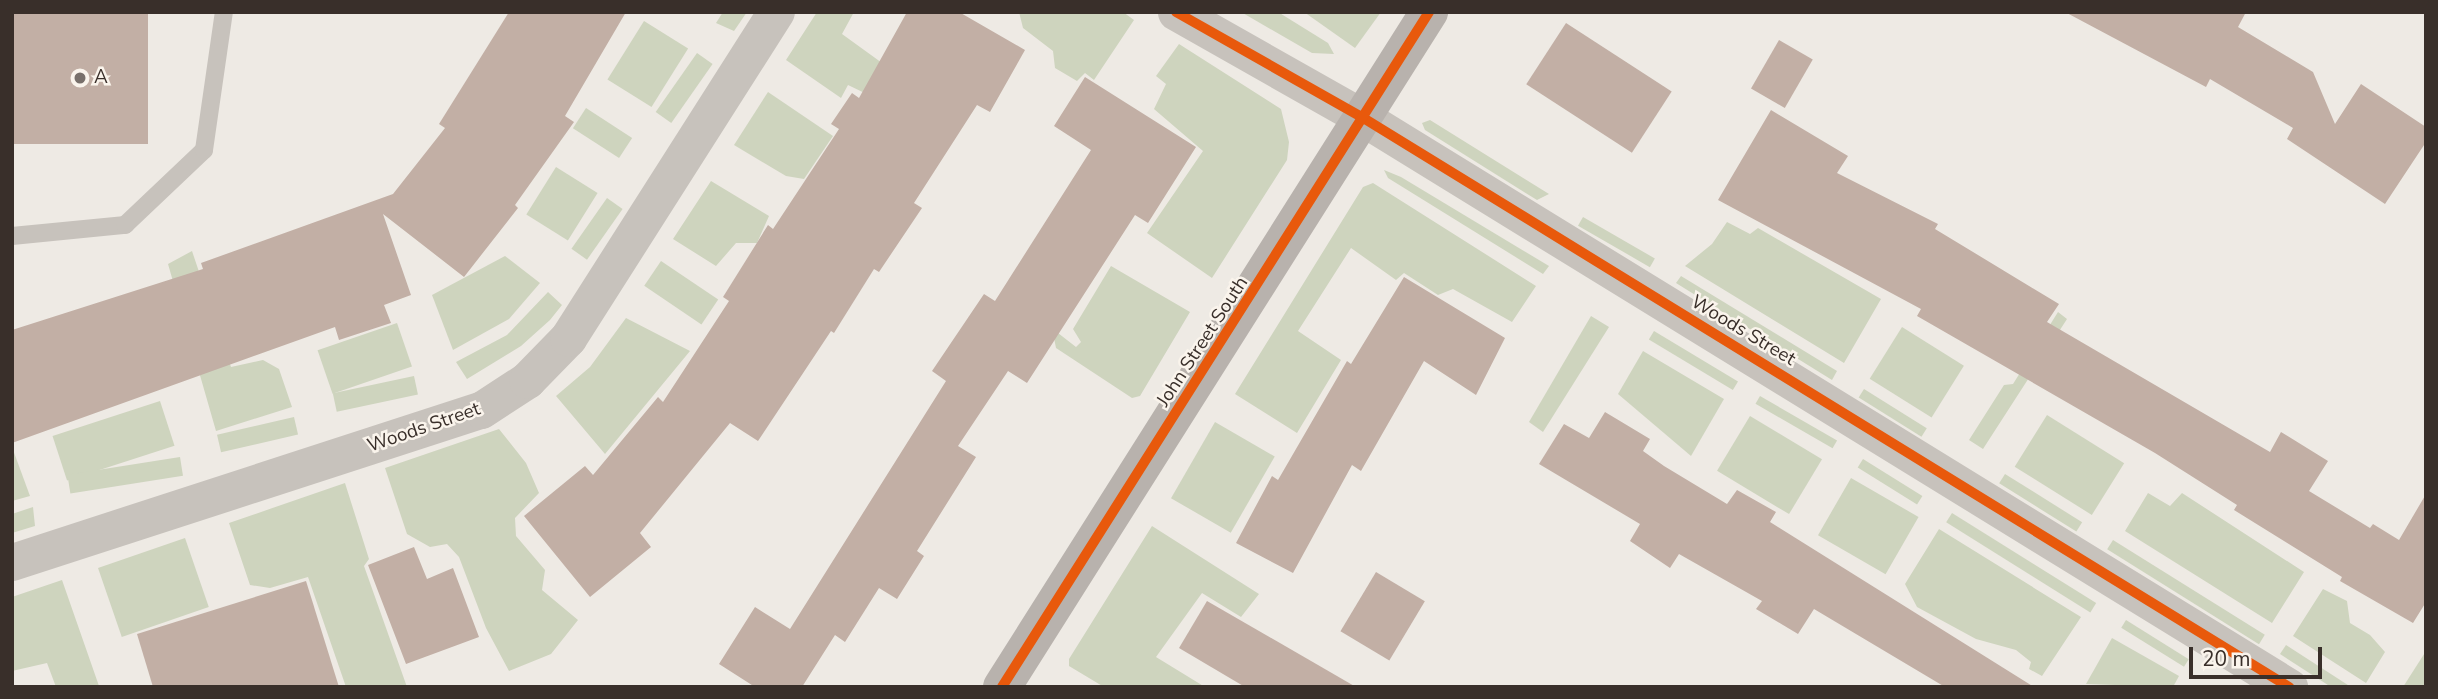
<!DOCTYPE html>
<style>
body{margin:0}
#map{position:relative;width:2438px;height:699px;overflow:hidden;background:#eeeae4;font-family:"Nunito Sans",sans-serif}
div>[style]{position:absolute}
.green>*{inset:0;background:#ced4be;transform-origin:0 0}
.building>*{inset:0;background:#c2afa5;transform-origin:0 0}
.lane>*{height:18px;margin:-9px;padding:0 9px;transform-origin:9px;border-radius:9px;background:#c7c2bc}
.street>*{height:37px;margin:-18.5px;padding:0 18.5px;transform-origin:18.5px;border-radius:18.5px;background:#c7c2bc}
.secondary>*{height:38px;margin:-19px;padding:0 19px;transform-origin:19px;border-radius:19px;background:#b8b2ad}
.cycleway>*{height:10px;margin:-5px;padding:0 5px;transform-origin:5px;border-radius:5px;background:#e8590c}
.dots>*{width:19px;height:19px;translate:-50% -50%;box-sizing:border-box;border:4px solid #faf4ec;border-radius:50%}
span{translate:-50% -50%;white-space:nowrap;text-align:center;line-height:1.15;-webkit-text-stroke:5px #faf4ec;paint-order:stroke}
.poi-label{font-size:19px;color:#392f2a}
.left{translate:0 -50%;text-align:left}
.street-label{font-size:19px;color:#392f2a}
.frame{position:absolute;inset:0;border:14px solid #392f2a;pointer-events:none}
.scale{position:absolute;left:2189px;top:647px;width:133px;height:32px;box-sizing:border-box;border:4px solid #392f2a;border-top:0;padding-left:9px;font-size:21px;line-height:24px;white-space:nowrap;color:#392f2a;-webkit-text-stroke:5px #faf4ec;paint-order:stroke}
</style>
<div id="map">
<div class="green">
<i style="clip-path:polygon(723px 12px,747px 12px,734px 31px,716px 23px)"></i>
<i style="clip-path:polygon(817px 12px,854px 12px,842px 34px,889px 68px,873px 97px,848px 85px,841px 98px,786px 60px)"></i>
<i style="clip-path:polygon(1019px 12px,1123px 12px,1134px 20px,1094px 80px,1085px 73px,1077px 81px,1055px 68px,1053px 51px,1023px 28px)"></i>
<i style="clip-path:polygon(1241px 12px,1278px 12px,1328px 43px,1334px 54px,1312px 53px)"></i>
<i style="clip-path:polygon(1304px 12px,1381px 12px,1355px 48px)"></i>
<i style="left:644px;top:21px;width:52px;height:69px;rotate:32deg"></i>
<i style="clip-path:polygon(1179px 44px,1281px 109px,1289px 142px,1287px 160px,1212px 278px,1147px 233px,1203px 151px,1154px 109px,1166px 84px,1156px 76px)"></i>
<i style="left:697px;top:53px;width:19px;height:72px;rotate:35deg"></i>
<i style="clip-path:polygon(768px 92px,833px 136px,804px 179px,786px 176px,734px 145px)"></i>
<i style="left:586px;top:108px;width:55px;height:24px;rotate:33deg"></i>
<i style="clip-path:polygon(1430px 120px,1549px 194px,1537px 200px,1425px 130px,1422px 123px)"></i>
<i style="left:556px;top:167px;width:49px;height:56px;rotate:32deg"></i>
<i style="clip-path:polygon(1384px 170px,1401px 177px,1549px 266px,1543px 274px,1388px 178px)"></i>
<i style="clip-path:polygon(711px 181px,769px 216px,757px 243px,736px 243px,716px 266px,673px 239px)"></i>
<i style="clip-path:polygon(1373px 183px,1536px 286px,1512px 322px,1453px 289px,1438px 295px,1404px 273px,1396px 280px,1351px 248px,1298px 331px,1341px 360px,1297px 433px,1235px 394px,1363px 187px)"></i>
<i style="left:607px;top:198px;width:19px;height:62px;rotate:35deg"></i>
<i style="left:1583px;top:217px;width:83px;height:10px;rotate:30deg"></i>
<i style="clip-path:polygon(1727px 222px,1750px 234px,1758px 228px,1881px 299px,1844px 363px,1685px 266px,1712px 244px)"></i>
<i style="clip-path:polygon(192px 251px,231px 367px,263px 360px,279px 369px,292px 407px,216px 431px,168px 264px)"></i>
<i style="clip-path:polygon(505px 256px,540px 283px,509px 319px,453px 350px,432px 295px)"></i>
<i style="left:661px;top:261px;width:69px;height:30px;rotate:34deg"></i>
<i style="clip-path:polygon(1111px 266px,1190px 312px,1140px 396px,1132px 398px,1056px 348px,1054px 338px,1058px 333px,1076px 347px,1081px 342px,1073px 329px)"></i>
<i style="clip-path:polygon(1681px 276px,1837px 371px,1832px 380px,1676px 283px)"></i>
<i style="clip-path:polygon(548px 292px,562px 305px,550px 320px,521px 346px,467px 379px,456px 362px,507px 335px)"></i>
<i style="clip-path:polygon(2058px 312px,2067px 319px,1983px 449px,1969px 440px,2004px 385px,2013px 384px)"></i>
<i style="clip-path:polygon(1591px 316px,1609px 327px,1543px 432px,1529px 422px)"></i>
<i style="clip-path:polygon(626px 318px,690px 351px,605px 454px,556px 396px,590px 367px)"></i>
<i style="left:397px;top:323px;width:46px;height:84px;rotate:71deg"></i>
<i style="left:1902px;top:327px;width:73px;height:61px;rotate:32deg"></i>
<i style="left:1654px;top:331px;width:98px;height:10px;rotate:31deg"></i>
<i style="clip-path:polygon(1643px 351px,1724px 399px,1691px 456px,1618px 394px)"></i>
<i style="left:414px;top:376px;width:19px;height:83px;rotate:78deg"></i>
<i style="left:1864px;top:389px;width:74px;height:10px;rotate:32deg"></i>
<i style="left:1760px;top:396px;width:89px;height:9px;rotate:30deg"></i>
<i style="left:160px;top:401px;width:47px;height:113px;rotate:72deg"></i>
<i style="left:2047px;top:415px;width:91px;height:61px;rotate:32deg"></i>
<i style="left:1750px;top:416px;width:84px;height:64px;rotate:31deg"></i>
<i style="left:294px;top:417px;width:18px;height:79px;rotate:77deg"></i>
<i style="left:1215px;top:422px;width:69px;height:88px;rotate:30deg"></i>
<i style="clip-path:polygon(499px 429px,526px 463px,539px 493px,515px 518px,516px 536px,545px 570px,542px 590px,578px 620px,551px 654px,509px 671px,486px 628px,459px 557px,447px 544px,430px 547px,407px 534px,385px 468px)"></i>
<i style="clip-path:polygon(12px 447px,30px 496px,12px 501px)"></i>
<i style="left:180px;top:457px;width:19px;height:114px;rotate:81deg"></i>
<i style="left:1863px;top:459px;width:70px;height:10px;rotate:32deg"></i>
<i style="left:2005px;top:474px;width:91px;height:11px;rotate:32deg"></i>
<i style="left:1851px;top:478px;width:78px;height:66px;rotate:30deg"></i>
<i style="clip-path:polygon(345px 483px,369px 559px,364px 566px,407px 687px,346px 687px,308px 577px,270px 588px,250px 585px,229px 523px)"></i>
<i style="clip-path:polygon(2148px 493px,2170px 506px,2182px 493px,2304px 572px,2272px 623px,2125px 531px)"></i>
<i style="clip-path:polygon(33px 507px,35px 526px,12px 533px,12px 514px)"></i>
<i style="left:1952px;top:513px;width:170px;height:11px;rotate:32deg"></i>
<i style="clip-path:polygon(1152px 526px,1259px 594px,1241px 617px,1202px 593px,1156px 657px,1205px 687px,1104px 687px,1069px 666px,1069px 659px)"></i>
<i style="clip-path:polygon(1939px 529px,2081px 617px,2042px 676px,2029px 669px,2031px 662px,2016px 650px,1976px 639px,1917px 607px,1905px 584px)"></i>
<i style="left:185px;top:538px;width:73px;height:92px;rotate:71deg"></i>
<i style="left:2113px;top:540px;width:179px;height:11px;rotate:32deg"></i>
<i style="clip-path:polygon(62px 580px,99px 686px,99px 687px,56px 687px,47px 663px,12px 671px,12px 597px)"></i>
<i style="clip-path:polygon(2323px 589px,2347px 601px,2350px 623px,2370px 635px,2385px 652px,2366px 683px,2293px 636px)"></i>
<i style="left:2126px;top:620px;width:74px;height:9px;rotate:32deg"></i>
<i style="clip-path:polygon(2112px 638px,2179px 676px,2173px 687px,2086px 684px)"></i>
<i style="clip-path:polygon(2286px 645px,2351px 687px,2331px 687px,2280px 654px)"></i>
<i style="clip-path:polygon(2426px 651px,2426px 687px,2403px 687px)"></i>
</div>
<div class="building">
<i style="left:12px;top:12px;width:136px;height:132px"></i>
<i style="clip-path:polygon(509px 12px,626px 12px,565px 116px,574px 122px,515px 205px,518px 208px,464px 277px,383px 214px,411px 295px,384px 305px,391px 323px,339px 340px,335px 327px,12px 443px,12px 330px,203px 269px,201px 263px,393px 194px,445px 128px,439px 124px)"></i>
<i style="clip-path:polygon(907px 12px,959px 12px,1025px 50px,990px 112px,977px 105px,914px 203px,922px 208px,879px 272px,874px 269px,834px 333px,831px 331px,758px 441px,730px 423px,640px 533px,651px 547px,590px 597px,524px 516px,585px 466px,593px 475px,658px 397px,663px 402px,729px 301px,723px 297px,768px 225px,773px 229px,839px 129px,831px 124px,852px 93px,859px 98px)"></i>
<i style="clip-path:polygon(2065px 12px,2246px 12px,2238px 27px,2313px 72px,2335px 124px,2361px 84px,2426px 127px,2426px 142px,2385px 204px,2287px 139px,2293px 128px,2210px 79px,2206px 87px)"></i>
<i style="left:1566px;top:23px;width:126px;height:73px;rotate:33deg"></i>
<i style="left:1779px;top:40px;width:39px;height:56px;rotate:30deg"></i>
<i style="clip-path:polygon(1085px 77px,1196px 147px,1148px 223px,1135px 215px,1027px 383px,1008px 371px,958px 446px,976px 457px,917px 551px,924px 556px,897px 599px,879px 588px,845px 642px,835px 635px,802px 687px,755px 687px,719px 664px,755px 607px,790px 629px,946px 381px,932px 371px,984px 294px,995px 301px,1091px 150px,1054px 126px)"></i>
<i style="clip-path:polygon(1771px 110px,1848px 156px,1837px 173px,1938px 224px,1935px 229px,2059px 304px,2047px 322px,2270px 452px,2281px 432px,2328px 461px,2309px 491px,2370px 528px,2373px 524px,2399px 540px,2426px 494px,2426px 602px,2413px 623px,2340px 581px,2342px 577px,2234px 510px,2237px 505px,2155px 453px,1917px 316px,1921px 309px,1718px 200px)"></i>
<i style="clip-path:polygon(1404px 277px,1505px 338px,1476px 395px,1424px 361px,1361px 471px,1352px 465px,1293px 573px,1236px 543px,1272px 476px,1278px 480px,1347px 361px,1351px 364px)"></i>
<i style="clip-path:polygon(1605px 412px,1650px 439px,1643px 451px,1664px 466px,1727px 504px,1737px 490px,1776px 512px,1770px 522px,2034px 687px,1945px 687px,1814px 609px,1798px 634px,1756px 609px,1762px 601px,1679px 554px,1670px 568px,1630px 541px,1640px 524px,1539px 464px,1564px 424px,1589px 438px)"></i>
<i style="clip-path:polygon(414px 547px,427px 579px,453px 568px,479px 637px,406px 664px,368px 565px)"></i>
<i style="left:1376px;top:572px;width:57px;height:69px;rotate:31deg"></i>
<i style="clip-path:polygon(306px 581px,339px 687px,153px 687px,137px 634px)"></i>
<i style="clip-path:polygon(1207px 601px,1356px 687px,1245px 687px,1179px 648px)"></i>
</div>
<div class="lane">
<i style="left:12px;top:236px;width:114px;rotate:-5.6deg"></i>
<i style="left:125px;top:225px;width:109px;rotate:-43.5deg"></i>
<i style="left:204px;top:150px;width:139px;rotate:-81.8deg"></i>
</div>
<div class="street">
<i style="left:1176px;top:12px;width:217px;rotate:29.5deg"></i>
<i style="left:1365px;top:119px;width:1085px;rotate:31.58deg"></i>
<i style="left:12px;top:562px;width:493px;rotate:-18deg"></i>
<i style="left:481px;top:410px;width:55px;rotate:-33.1deg"></i>
<i style="left:527px;top:380px;width:59px;rotate:-45.7deg"></i>
<i style="left:568px;top:338px;width:387px;rotate:-57.5deg"></i>
</div>
<div class="secondary">
<i style="left:1002px;top:687px;width:799px;rotate:-57.68deg"></i>
</div>
<div class="cycleway">
<i style="left:1176px;top:12px;width:217px;rotate:29.5deg"></i>
<i style="left:1365px;top:119px;width:1085px;rotate:31.58deg"></i>
<i style="left:1002px;top:687px;width:799px;rotate:-57.68deg"></i>
</div>
<div class="dots">
<i style="left:80px;top:78px;background:#78706b"></i>
</div>
<div class="poi-label">
<span class="left" style="left:94px;top:78px">A</span>
</div>
<div class="street-label">
<span style="left:1743px;top:331px;rotate:31deg">Woods Street</span>
<span style="left:1203px;top:342px;rotate:-57deg">John Street South</span>
<span style="left:424px;top:428px;rotate:-19deg">Woods Street</span>
</div>
<div class="frame"></div>
<div class="scale">20 m</div>
</div>
